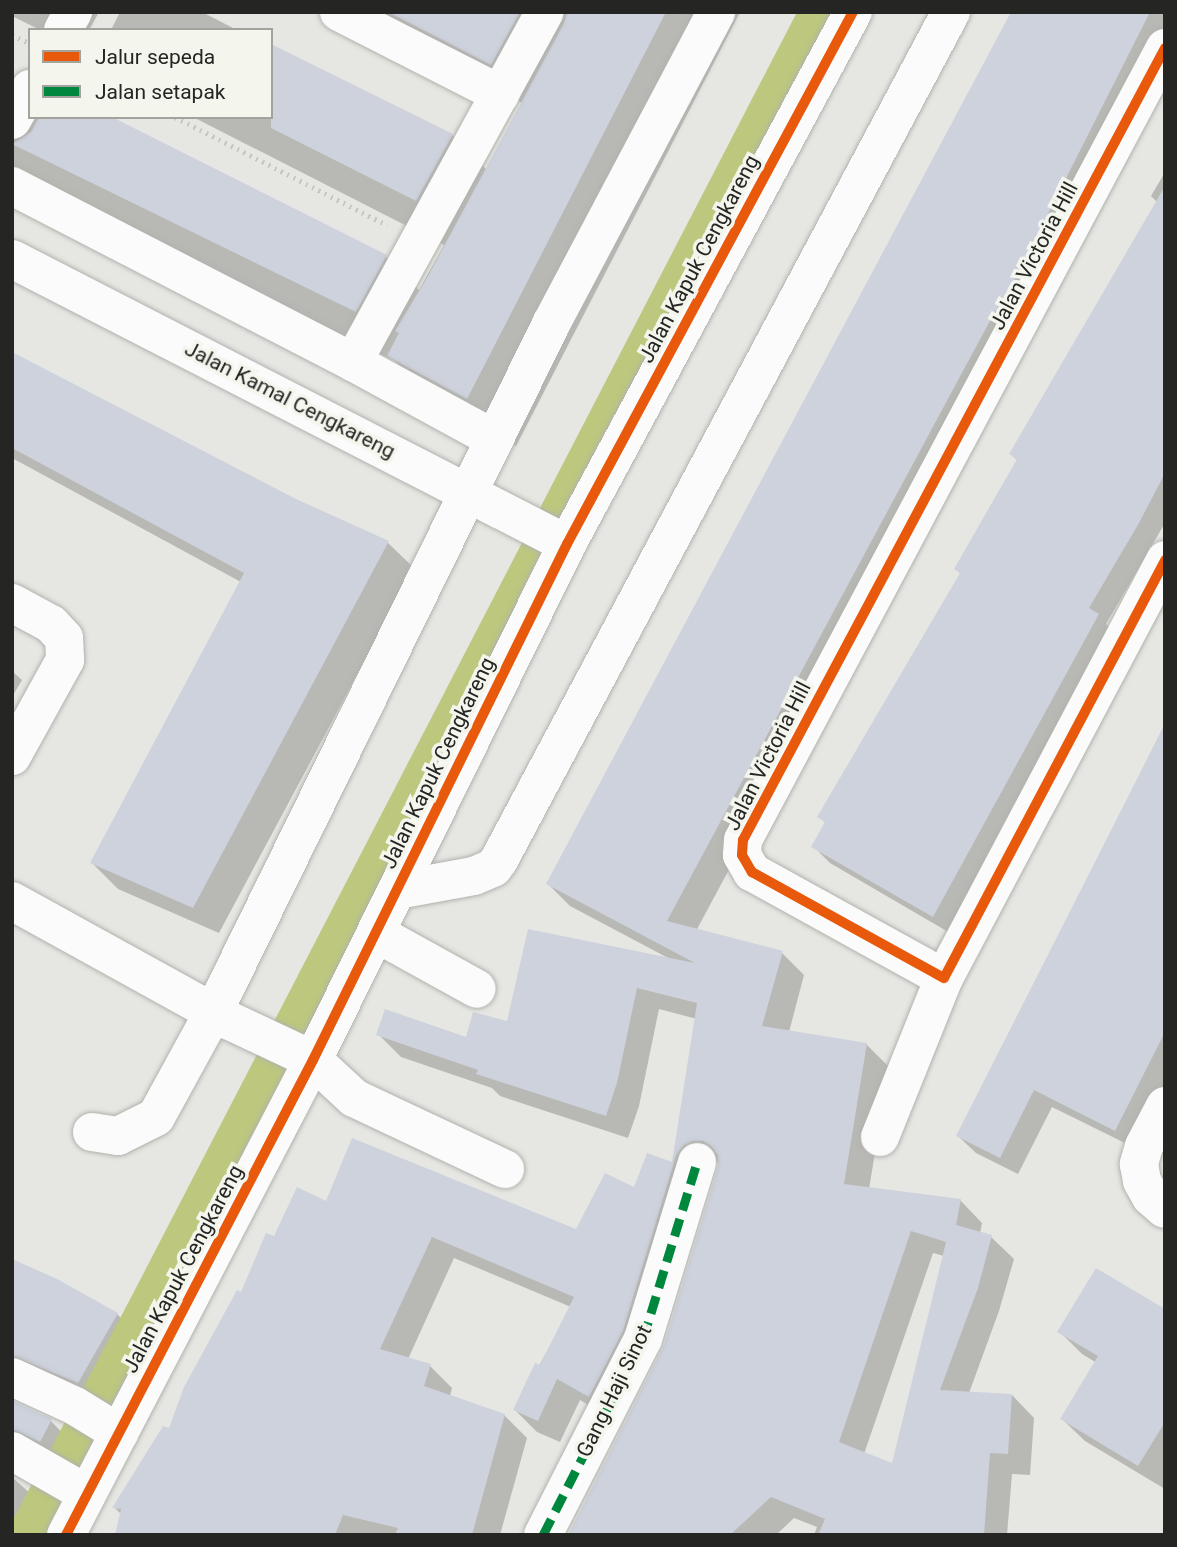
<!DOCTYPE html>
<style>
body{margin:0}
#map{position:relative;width:1177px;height:1547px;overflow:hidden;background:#e6e7e2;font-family:Roboto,sans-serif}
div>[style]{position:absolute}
.shadow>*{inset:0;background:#0003}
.canal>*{height:37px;margin:-18.5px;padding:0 18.5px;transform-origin:18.5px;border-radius:18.5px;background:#bdc77e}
.building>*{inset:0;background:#cdd2dd}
.path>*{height:4.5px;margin-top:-2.25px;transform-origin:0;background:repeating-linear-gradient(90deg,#c6c6c5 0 2px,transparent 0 7px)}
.roads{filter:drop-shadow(0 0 2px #b1b2ae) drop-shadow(0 0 2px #b1b2ae)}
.minor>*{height:38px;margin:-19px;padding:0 19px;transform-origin:19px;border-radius:19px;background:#fbfbfb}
.quiet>*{height:9px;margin-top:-4.5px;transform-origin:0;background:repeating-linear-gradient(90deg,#00873e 0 18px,transparent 0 27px)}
.cycleway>*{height:10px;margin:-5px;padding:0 5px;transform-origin:5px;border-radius:5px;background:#e8590c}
span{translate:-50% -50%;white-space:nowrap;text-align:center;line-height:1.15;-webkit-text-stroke:7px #f4f6ed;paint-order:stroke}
.street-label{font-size:21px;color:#252623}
.frame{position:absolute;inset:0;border:14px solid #252623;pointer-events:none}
.legend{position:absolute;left:28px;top:28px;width:245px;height:91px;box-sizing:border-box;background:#f4f6ed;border:2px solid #a1a39c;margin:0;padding:9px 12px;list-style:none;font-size:21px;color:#252623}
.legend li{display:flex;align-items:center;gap:14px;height:35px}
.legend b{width:35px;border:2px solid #a1a39c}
</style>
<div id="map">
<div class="shadow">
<i style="clip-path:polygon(12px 12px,99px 12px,89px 30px,40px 30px,12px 16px)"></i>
<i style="clip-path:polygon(120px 12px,202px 12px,237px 30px,111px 30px)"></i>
<i style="clip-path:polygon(345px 12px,740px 12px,516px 446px,438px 404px,395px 361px,68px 201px,12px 181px,12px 85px,30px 117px,108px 117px,386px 257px,419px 290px,444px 245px,193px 117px,271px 117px,452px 135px,486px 169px,522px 103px)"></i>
<i style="clip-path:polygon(evenodd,1012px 12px,1165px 12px,1165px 49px,1007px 352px,696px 931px,782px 953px,804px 975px,789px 1032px,866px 1044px,889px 1067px,869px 1189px,960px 1200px,982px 1223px,980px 1234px,991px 1237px,1014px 1259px,999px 1311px,969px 1393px,1012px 1395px,1034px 1418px,1030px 1475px,1012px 1474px,1007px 1535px,814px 1535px,817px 1527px,794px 1518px,776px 1535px,570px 1535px,665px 1346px,720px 1162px,716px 1162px,705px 1168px,611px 1418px,580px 1400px,560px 1442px,537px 1432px,515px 1410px,571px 1307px,454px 1258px,408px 1359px,430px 1366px,452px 1388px,450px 1396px,504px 1415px,527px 1438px,500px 1535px,117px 1535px,121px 1514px,114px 1507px,170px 1430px,242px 1294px,275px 1238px,327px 1203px,577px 1232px,673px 1165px,697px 1019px,659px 1009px,639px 1106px,628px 1138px,500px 1096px,492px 1088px,401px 1057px,378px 1034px,467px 1040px,670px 959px,570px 906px,548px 884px,1012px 12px,933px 1253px,944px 1256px,893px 1466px,864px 1454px,933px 1253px)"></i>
<i style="clip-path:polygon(1165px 172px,1165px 523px,1106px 624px,1114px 632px,950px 933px,830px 863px,813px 846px,826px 823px,819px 817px,961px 574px,956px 569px,1018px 461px,1011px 454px,1157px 202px,1151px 196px)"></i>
<i style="clip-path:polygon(12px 354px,296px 501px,388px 543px,414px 568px,219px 933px,118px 889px,92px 863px,241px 582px,12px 458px)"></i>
<i style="clip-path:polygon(12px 671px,22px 680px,12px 697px)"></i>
<i style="clip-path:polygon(1165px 724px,1165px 1083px,1133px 1147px,1052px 1107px,1018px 1174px,976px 1153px,958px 1136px)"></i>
<i style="clip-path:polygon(12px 1261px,56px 1280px,117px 1314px,138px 1335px,99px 1403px,12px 1391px)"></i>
<i style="clip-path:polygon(1165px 1311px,1165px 1489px,1085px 1441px,1062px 1419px,1097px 1363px,1082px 1354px,1059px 1331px)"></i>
<i style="clip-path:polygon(12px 1401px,51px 1421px,71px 1442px,61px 1461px,12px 1466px)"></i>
<i style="clip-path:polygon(12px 1477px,43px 1505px,25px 1535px,12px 1535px)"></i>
</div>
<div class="canal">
<i style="left:25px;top:1535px;width:249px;rotate:-62deg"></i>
<i style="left:142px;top:1315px;width:1467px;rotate:-62.61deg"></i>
</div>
<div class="building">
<i style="clip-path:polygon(388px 12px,520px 12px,491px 65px)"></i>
<i style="clip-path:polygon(567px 12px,666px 12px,467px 399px,387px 356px,399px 333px,395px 331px,428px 276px,564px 23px)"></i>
<i style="clip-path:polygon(evenodd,1011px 12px,1150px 12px,1004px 301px,1002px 299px,985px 330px,667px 921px,783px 951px,762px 1026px,867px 1043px,844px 1184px,961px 1199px,956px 1225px,992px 1235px,978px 1288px,940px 1390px,1012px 1394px,1008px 1454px,990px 1453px,984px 1535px,818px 1535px,825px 1519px,771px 1497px,730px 1535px,568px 1535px,664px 1345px,718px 1168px,718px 1156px,712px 1147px,703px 1141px,693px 1141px,683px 1146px,676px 1156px,623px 1331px,589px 1397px,557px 1379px,538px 1421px,513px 1410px,535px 1363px,540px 1365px,574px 1297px,432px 1237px,380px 1349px,431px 1364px,424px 1386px,505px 1414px,472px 1535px,395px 1535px,398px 1528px,343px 1515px,335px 1535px,115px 1535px,121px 1509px,112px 1508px,163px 1426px,169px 1428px,184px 1387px,237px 1290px,241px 1292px,266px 1233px,274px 1236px,297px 1187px,326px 1201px,352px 1138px,576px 1229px,605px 1173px,634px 1187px,647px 1153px,672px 1162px,697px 1003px,637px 988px,617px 1083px,606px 1116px,476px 1074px,478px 1070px,376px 1035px,385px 1009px,466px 1037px,473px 1012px,507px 1021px,528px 929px,695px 963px,546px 884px,1011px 12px,911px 1231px,946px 1242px,892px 1463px,839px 1442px,911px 1231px)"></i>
<i style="clip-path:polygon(271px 44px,453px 134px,416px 201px,271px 128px)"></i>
<i style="clip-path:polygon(39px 117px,112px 117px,387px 255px,356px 312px,12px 144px,31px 132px)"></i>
<i style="clip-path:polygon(1165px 186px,1165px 473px,1139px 523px,1089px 608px,1099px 614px,933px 917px,811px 847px,825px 822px,817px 817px,960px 573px,954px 569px,1017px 459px,1009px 454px)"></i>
<i style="clip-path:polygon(12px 352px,296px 499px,389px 541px,193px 908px,90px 863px,244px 573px,12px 448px)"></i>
<i style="clip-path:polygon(1165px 724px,1165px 1032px,1115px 1131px,1034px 1090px,1000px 1158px,956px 1136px)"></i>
<i style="clip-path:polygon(12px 1259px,57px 1279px,118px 1313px,78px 1383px,12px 1356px)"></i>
<i style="clip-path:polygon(1096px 1268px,1165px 1309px,1165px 1422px,1138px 1466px,1060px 1419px,1098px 1356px,1057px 1332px)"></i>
<i style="clip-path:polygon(12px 1401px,52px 1419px,40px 1442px,12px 1429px)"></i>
</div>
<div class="path">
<i style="left:12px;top:35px;width:19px;rotate:25deg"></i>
<i style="left:175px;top:117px;width:238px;rotate:27deg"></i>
</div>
<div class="roads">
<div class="minor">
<i style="left:339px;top:12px;width:181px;rotate:27deg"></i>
<i style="left:63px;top:30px;width:21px;rotate:-61deg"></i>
<i style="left:1165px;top:48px;width:897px;rotate:118.05deg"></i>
<i style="left:743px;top:840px;width:15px;rotate:94deg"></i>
<i style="left:742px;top:855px;width:20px;rotate:60deg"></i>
<i style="left:752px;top:872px;width:219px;rotate:28.9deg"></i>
<i style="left:944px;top:978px;width:473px;rotate:-62.1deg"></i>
<i style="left:12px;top:120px;width:36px;rotate:-60deg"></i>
<i style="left:12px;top:186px;width:384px;rotate:27.3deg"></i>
<i style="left:353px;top:362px;width:161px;rotate:28.6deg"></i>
<i style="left:12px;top:259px;width:624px;rotate:27.18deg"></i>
<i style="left:353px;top:362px;width:399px;rotate:-61.3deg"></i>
<i style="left:12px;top:603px;width:44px;rotate:28.3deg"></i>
<i style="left:51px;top:624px;width:19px;rotate:47deg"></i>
<i style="left:64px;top:638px;width:22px;rotate:87deg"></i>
<i style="left:65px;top:660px;width:110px;rotate:118.9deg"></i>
<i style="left:397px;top:890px;width:78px;rotate:-10.3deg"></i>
<i style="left:474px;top:876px;width:21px;rotate:-23deg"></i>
<i style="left:493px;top:868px;width:10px;rotate:-53deg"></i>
<i style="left:499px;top:860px;width:961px;rotate:-61.94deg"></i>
<i style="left:12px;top:901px;width:247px;rotate:28.9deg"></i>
<i style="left:228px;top:1020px;width:94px;rotate:25.2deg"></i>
<i style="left:313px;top:1060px;width:56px;rotate:42.8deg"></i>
<i style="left:354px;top:1098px;width:167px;rotate:25.2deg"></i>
<i style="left:376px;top:933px;width:115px;rotate:29deg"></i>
<i style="left:1165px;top:1106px;width:45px;rotate:117.7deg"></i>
<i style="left:1144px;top:1146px;width:19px;rotate:106deg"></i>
<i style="left:1139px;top:1164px;width:17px;rotate:80deg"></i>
<i style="left:1142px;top:1181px;width:18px;rotate:61deg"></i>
<i style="left:1151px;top:1197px;width:18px;rotate:41deg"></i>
<i style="left:92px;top:1132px;width:26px;rotate:9deg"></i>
<i style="left:118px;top:1136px;width:42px;rotate:-26.6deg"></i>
<i style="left:156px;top:1117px;width:121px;rotate:-61.3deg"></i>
<i style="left:214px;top:1011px;width:765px;rotate:-63.87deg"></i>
<i style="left:551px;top:324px;width:353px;rotate:-62.1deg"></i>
<i style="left:880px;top:1137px;width:171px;rotate:-68.1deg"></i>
<i style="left:12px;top:1377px;width:69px;rotate:24.7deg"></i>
<i style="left:75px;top:1406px;width:52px;rotate:31.5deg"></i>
<i style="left:12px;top:1451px;width:73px;rotate:29.7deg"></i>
<i style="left:75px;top:1487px;width:14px;rotate:39deg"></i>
<i style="left:66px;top:1535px;width:535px;rotate:-62.53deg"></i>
<i style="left:313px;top:1060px;width:575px;rotate:-63.79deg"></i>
<i style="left:567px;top:544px;width:604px;rotate:-61.74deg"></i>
<i style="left:543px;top:1535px;width:220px;rotate:-63deg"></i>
<i style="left:643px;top:1339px;width:185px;rotate:-73deg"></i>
</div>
</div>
<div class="quiet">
<i style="left:543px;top:1535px;width:220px;rotate:-63deg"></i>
<i style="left:643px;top:1339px;width:185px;rotate:-73deg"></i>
</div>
<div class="cycleway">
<i style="left:1165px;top:48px;width:897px;rotate:118.05deg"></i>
<i style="left:743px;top:840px;width:15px;rotate:94deg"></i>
<i style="left:742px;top:855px;width:20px;rotate:60deg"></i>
<i style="left:752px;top:872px;width:219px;rotate:28.9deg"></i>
<i style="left:944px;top:978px;width:473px;rotate:-62.1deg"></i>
<i style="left:66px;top:1535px;width:535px;rotate:-62.53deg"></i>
<i style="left:313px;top:1060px;width:575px;rotate:-63.79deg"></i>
<i style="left:567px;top:544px;width:604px;rotate:-61.74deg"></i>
</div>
<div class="street-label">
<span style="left:1034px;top:256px;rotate:-62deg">Jalan Victoria Hill</span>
<span style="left:699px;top:259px;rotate:-62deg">Jalan Kapuk Cengkareng</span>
<span style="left:290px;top:400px;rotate:27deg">Jalan Kamal Cengkareng</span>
<span style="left:768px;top:756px;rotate:-63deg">Jalan Victoria Hill</span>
<span style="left:438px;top:763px;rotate:-64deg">Jalan Kapuk Cengkareng</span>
<span style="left:183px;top:1269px;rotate:-62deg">Jalan Kapuk Cengkareng</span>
<span style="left:614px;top:1391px;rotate:-64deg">Gang Haji Sinot</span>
</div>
<div class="frame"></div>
<ul class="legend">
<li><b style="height:9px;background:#e8590c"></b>Jalur sepeda</li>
<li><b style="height:9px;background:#00873e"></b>Jalan setapak</li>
</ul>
</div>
